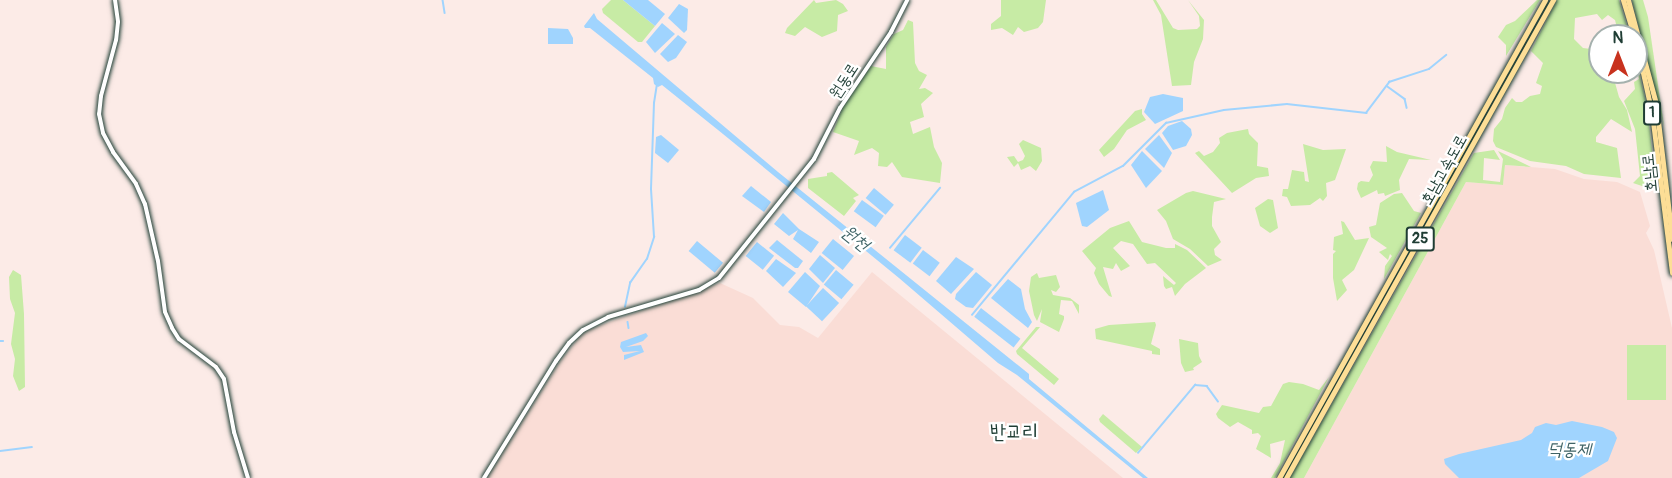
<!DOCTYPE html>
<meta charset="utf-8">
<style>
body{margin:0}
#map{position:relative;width:1672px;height:478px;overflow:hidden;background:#fcebe7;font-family:Pangolin,"Poor Story",sans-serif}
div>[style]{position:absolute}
.built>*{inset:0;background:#faddd6}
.green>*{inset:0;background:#c7eba5;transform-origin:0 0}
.water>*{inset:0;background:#a0d4fe;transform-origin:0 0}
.stream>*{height:1.5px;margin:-0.75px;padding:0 0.75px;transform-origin:0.75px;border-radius:0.75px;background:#a0d4fe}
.roads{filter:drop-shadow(0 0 2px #1f3d34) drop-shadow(0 0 2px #1f3d34)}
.minor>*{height:4px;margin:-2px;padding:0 2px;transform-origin:2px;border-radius:2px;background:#fff}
.highway>*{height:5px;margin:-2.5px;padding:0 2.5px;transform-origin:2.5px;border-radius:2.5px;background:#fdde96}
span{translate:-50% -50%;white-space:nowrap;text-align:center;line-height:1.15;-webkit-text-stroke:4.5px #fff;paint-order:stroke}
.shield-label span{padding:2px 4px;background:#fff;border:2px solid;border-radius:4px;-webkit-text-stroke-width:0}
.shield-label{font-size:15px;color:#1f3d34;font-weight:700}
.street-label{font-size:16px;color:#1f3d34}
.water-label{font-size:18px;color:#3f6366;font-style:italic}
.quarter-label{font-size:20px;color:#1f3d34}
.north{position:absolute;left:1588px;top:24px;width:60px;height:60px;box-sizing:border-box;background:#fff;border:2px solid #a5b1ae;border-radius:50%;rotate:0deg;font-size:16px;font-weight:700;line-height:24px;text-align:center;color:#1f3d34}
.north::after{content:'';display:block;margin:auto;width:21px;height:27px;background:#c8321e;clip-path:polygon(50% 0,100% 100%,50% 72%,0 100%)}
</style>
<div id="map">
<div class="built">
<i style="clip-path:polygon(1505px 165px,1555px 169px,1584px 179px,1617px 182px,1640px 192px,1650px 226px,1646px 233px,1654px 250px,1672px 328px,1672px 478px,1304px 478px,1466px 182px,1503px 185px)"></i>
<i style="clip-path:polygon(872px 272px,1123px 478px,487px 478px,560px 362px,580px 336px,590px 329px,720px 283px,753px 298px,780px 325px,799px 327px,818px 338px)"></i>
</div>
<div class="green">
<i style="clip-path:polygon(611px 0,623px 0,655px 26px,642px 42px,638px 42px,603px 13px,602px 9px)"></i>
<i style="clip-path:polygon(814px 0,816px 3px,836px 0,843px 4px,848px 11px,838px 15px,837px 31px,822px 37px,805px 27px,795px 36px,785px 33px,787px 28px)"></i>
<i style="clip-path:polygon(1001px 0,1046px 0,1043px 22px,1038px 28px,1024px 32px,1018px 27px,1013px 35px,1002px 28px,991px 30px,991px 24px,1001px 16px)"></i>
<i style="clip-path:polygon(1153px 0,1156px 0,1173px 28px,1178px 30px,1197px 29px,1200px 26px,1199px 16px,1188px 0,1204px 20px,1203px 39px,1194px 62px,1191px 85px,1172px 86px,1161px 15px)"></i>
<i style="clip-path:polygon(1537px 0,1540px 0,1506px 56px,1506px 45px,1498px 37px,1506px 25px,1515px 21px)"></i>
<i style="clip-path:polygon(1557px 0,1619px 0,1630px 36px,1619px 36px,1615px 20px,1608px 15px,1602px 20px,1597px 14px,1575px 18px,1574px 39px,1583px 48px,1591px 49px,1593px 42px,1600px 42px,1600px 72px,1612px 72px,1619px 97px,1627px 110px,1632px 132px,1611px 119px,1596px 137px,1596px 142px,1617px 148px,1621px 178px,1584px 174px,1566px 166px,1530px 161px,1496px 147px,1493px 141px,1494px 129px,1502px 119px,1505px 108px,1512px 98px,1516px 102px,1522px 102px,1530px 96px,1540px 94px,1542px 86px,1536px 83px,1543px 63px,1531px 51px)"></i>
<i style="clip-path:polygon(1632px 0,1643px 0,1648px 17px,1664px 126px)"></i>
<i style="clip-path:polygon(908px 20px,913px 22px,915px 63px,919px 71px,927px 75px,919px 89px,925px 88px,933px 93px,921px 104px,924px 117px,910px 122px,913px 134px,930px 127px,934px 147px,942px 163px,940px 183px,902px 177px,892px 162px,887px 167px,878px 166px,879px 153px,872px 148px,854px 155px,859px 141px,833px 132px,843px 107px,871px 66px,886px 69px,886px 47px,894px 34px,903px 30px)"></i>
<i style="clip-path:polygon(1636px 60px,1647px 107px,1657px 191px,1633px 183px,1640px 176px,1635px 129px,1624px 101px,1635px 89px,1634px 82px,1639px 79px)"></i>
<i style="clip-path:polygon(1142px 109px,1142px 114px,1146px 120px,1127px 130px,1114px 149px,1104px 157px,1099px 150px,1135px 111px)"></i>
<i style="clip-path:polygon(1248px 129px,1249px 134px,1258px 143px,1257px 166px,1268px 168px,1269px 176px,1256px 178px,1232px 193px,1195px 153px,1199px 151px,1204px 156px,1213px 152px,1220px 143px,1219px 138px,1227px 133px)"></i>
<i style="clip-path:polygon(1023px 140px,1041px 148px,1042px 161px,1036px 171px,1030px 166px,1021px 170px,1018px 163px,1014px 167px,1007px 157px,1014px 156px,1018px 162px,1023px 160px,1025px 156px,1019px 144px)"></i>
<i style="clip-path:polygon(1303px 144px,1323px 150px,1346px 149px,1335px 180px,1326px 183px,1327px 196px,1323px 201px,1320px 198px,1310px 205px,1291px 206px,1287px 197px,1282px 196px,1283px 189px,1288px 189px,1292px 170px,1304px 172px,1305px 181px,1309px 182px)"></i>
<i style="clip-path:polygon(1386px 146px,1397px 152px,1431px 160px,1409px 159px,1399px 180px,1400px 190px,1385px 196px,1384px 193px,1378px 194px,1377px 190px,1361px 198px,1357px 189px,1358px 183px,1361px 181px,1369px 182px,1373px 175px,1370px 167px,1373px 161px,1387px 162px)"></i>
<i style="clip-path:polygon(1494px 150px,1500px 160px,1484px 158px,1483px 180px,1500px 182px,1503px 159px,1498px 151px,1531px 167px,1505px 165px,1503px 185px,1466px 182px,1304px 478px,1290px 478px,1474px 153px)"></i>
<i style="clip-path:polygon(832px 172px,859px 195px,853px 198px,856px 201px,844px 216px,808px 188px,808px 179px,827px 176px,827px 173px)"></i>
<i style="clip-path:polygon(1193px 191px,1226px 199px,1214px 202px,1212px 217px,1212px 226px,1221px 242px,1214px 249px,1215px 255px,1222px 260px,1208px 266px,1190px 249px,1173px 239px,1166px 221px,1157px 210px,1186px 193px)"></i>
<i style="clip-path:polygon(1402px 193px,1414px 211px,1421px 213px,1384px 279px,1385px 266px,1392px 256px,1390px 254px,1388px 260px,1379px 252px,1387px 248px,1371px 237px,1369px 227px,1376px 225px,1380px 203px,1394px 194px)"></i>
<i style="clip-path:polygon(1268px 199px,1273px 200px,1278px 228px,1270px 233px,1260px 226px,1255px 208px)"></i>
<i style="clip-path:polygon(1129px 221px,1142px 242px,1166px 248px,1175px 248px,1175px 244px,1187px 250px,1206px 268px,1185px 284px,1175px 296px,1172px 287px,1166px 289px,1164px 286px,1163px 276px,1174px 285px,1176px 283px,1155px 263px,1147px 264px,1133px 244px,1121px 241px,1113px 248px,1130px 266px,1121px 271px,1116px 263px,1113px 269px,1103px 267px,1112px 297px,1109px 296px,1099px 284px,1094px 273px,1096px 268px,1082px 251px,1110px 228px)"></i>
<i style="clip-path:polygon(1341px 221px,1344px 222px,1355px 240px,1369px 238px,1354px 270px,1342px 280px,1347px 290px,1337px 301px,1333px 278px,1333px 254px,1336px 251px,1333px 250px,1334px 237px,1343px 234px)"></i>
<i style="clip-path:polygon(13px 270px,21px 275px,24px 314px,25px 387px,19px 391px,13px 376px,15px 359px,11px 344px,15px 313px,10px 299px,9px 277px)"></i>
<i style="clip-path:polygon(1037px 273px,1039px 278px,1056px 275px,1060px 287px,1056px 292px,1051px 290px,1053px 295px,1070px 298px,1079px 305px,1079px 314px,1072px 301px,1061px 300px,1059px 314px,1064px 316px,1064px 319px,1059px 332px,1040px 322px,1042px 309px,1037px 321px,1034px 315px,1029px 291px,1031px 277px)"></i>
<i style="clip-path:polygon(1155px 322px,1156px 325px,1151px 344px,1160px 349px,1160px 355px,1152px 354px,1152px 351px,1096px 339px,1095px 329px,1109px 325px)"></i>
<i style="clip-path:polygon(1036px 327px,1040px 327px,1022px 348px,1059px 379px,1054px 385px,1017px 354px,1016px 351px)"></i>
<i style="clip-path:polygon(1179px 339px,1198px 343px,1199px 356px,1202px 362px,1193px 368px,1194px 370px,1185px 372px,1181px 363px)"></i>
<i style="left:1627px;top:345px;width:39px;height:55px"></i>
<i style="clip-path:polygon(1329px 377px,1275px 478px,1271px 478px,1280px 463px,1285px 440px,1270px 444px,1271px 458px,1256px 449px,1261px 436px,1258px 433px,1252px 434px,1252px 430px,1238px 422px,1230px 427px,1218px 418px,1216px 414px,1222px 405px,1259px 413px,1263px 407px,1271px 406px,1283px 384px,1289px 382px,1303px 384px,1319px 390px)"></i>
<i style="clip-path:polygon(1103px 414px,1142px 447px,1136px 453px,1100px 422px,1099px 419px)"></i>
</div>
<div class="water">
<i style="clip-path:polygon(623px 0,648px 0,665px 14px,655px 26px)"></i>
<i style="clip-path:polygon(679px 4px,688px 9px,687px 30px,684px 33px,668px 18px)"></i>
<i style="clip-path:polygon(594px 13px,597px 19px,778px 172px,1029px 374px,1029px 379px,1148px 478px,1143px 478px,1017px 375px,998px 363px,899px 278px,723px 134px,662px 85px,658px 87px,654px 84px,653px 78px,590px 28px,585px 28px,584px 26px)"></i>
<i style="clip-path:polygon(662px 23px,675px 34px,655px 53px,646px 42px)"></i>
<i style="clip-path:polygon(548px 28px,568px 29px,573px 38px,573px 44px,548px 44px)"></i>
<i style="clip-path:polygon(678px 35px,687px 42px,676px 58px,668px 62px,660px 54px)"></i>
<i style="clip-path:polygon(1163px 94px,1183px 98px,1183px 111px,1155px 124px,1144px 112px,1150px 97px)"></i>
<i style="clip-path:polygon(1182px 121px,1191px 129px,1192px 135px,1186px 146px,1173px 150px,1162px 133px,1168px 126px)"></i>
<i style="clip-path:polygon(661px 135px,679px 150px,668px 163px,655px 153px,656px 137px)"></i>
<i style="clip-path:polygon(1159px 135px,1172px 153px,1164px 168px,1145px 149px)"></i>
<i style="clip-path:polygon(1142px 151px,1162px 171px,1146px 188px,1131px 165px)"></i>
<i style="clip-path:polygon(751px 186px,771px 202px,764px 212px,742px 196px)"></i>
<i style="left:874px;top:188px;width:26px;height:13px;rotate:40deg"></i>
<i style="clip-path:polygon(1103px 190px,1109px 210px,1087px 227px,1082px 226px,1076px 203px)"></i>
<i style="left:862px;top:200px;width:27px;height:14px;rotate:36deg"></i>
<i style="clip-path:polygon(783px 213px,799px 229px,819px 242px,811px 253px,793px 239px,798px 230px,789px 236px,774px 224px)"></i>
<i style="left:905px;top:235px;width:21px;height:19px;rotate:37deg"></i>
<i style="left:833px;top:239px;width:27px;height:18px;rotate:39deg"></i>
<i style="clip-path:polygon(777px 240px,803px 261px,798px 268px,795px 268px,769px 248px)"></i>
<i style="left:697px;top:241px;width:34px;height:13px;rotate:40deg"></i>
<i style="left:757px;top:242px;width:22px;height:18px;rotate:39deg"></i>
<i style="left:923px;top:250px;width:21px;height:17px;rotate:37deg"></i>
<i style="clip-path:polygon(820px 255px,835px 268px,823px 283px,809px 269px)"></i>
<i style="clip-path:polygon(956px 257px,974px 269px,951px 294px,936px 281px)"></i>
<i style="clip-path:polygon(776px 259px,796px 273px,783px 287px,766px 271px)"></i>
<i style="left:836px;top:270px;width:23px;height:19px;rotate:40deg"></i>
<i style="clip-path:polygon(805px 272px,820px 286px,806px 307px,788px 292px)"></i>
<i style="clip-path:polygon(976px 272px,992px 285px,973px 308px,966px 307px,955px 299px,956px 294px)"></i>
<i style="clip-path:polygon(1008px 279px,1021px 289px,1025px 309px,1032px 322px,1028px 328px,991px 298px)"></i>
<i style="left:823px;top:288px;width:22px;height:25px;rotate:43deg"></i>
<i style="left:981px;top:308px;width:50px;height:11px;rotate:38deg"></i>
<i style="clip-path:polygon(646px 333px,648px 336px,643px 341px,626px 347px,641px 345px,644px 352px,624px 360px,624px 355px,640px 351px,623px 352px,620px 347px,621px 342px)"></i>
<i style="clip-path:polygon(1572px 421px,1602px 427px,1614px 432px,1617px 438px,1608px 461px,1579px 478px,1459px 478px,1445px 464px,1444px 459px,1459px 454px,1521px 440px,1532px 433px,1535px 427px,1546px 423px,1556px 425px)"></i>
</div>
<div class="stream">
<i style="left:443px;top:0;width:13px;rotate:81deg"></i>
<i style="left:1387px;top:86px;width:22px;rotate:36deg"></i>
<i style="left:1405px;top:99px;width:9px;rotate:77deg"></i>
<i style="left:890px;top:248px;width:78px;rotate:-50.2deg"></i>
<i style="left:625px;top:307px;width:25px;rotate:-78deg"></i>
<i style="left:630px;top:283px;width:29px;rotate:-55deg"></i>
<i style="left:647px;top:259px;width:23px;rotate:-72deg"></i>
<i style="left:654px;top:237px;width:48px;rotate:-93.6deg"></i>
<i style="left:651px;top:189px;width:86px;rotate:-88deg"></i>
<i style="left:654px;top:103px;width:19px;rotate:-81deg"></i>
<i style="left:972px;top:315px;width:160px;rotate:-50.3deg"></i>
<i style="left:1074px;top:192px;width:55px;rotate:-28deg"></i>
<i style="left:1123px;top:166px;width:61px;rotate:-45deg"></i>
<i style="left:1166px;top:123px;width:59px;rotate:-12.6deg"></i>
<i style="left:1224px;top:110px;width:63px;rotate:-5.4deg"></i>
<i style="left:1287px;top:104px;width:80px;rotate:6.5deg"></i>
<i style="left:1366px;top:113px;width:39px;rotate:-53deg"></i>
<i style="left:1389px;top:82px;width:42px;rotate:-18deg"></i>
<i style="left:1429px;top:69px;width:22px;rotate:-39deg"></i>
<i style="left:628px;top:322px;width:6px;rotate:81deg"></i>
<i style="left:0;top:341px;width:3px"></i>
<i style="left:0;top:451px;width:32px;rotate:-7deg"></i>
<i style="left:1138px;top:453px;width:89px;rotate:-50deg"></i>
<i style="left:1195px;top:385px;width:12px;rotate:5deg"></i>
<i style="left:1207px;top:386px;width:19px;rotate:54deg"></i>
</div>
<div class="roads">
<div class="minor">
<i style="left:115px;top:0;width:22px;rotate:82deg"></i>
<i style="left:118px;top:22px;width:18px;rotate:96deg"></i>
<i style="left:116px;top:40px;width:58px;rotate:105deg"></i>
<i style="left:101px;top:96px;width:18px;rotate:96deg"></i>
<i style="left:99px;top:114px;width:19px;rotate:78deg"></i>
<i style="left:103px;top:133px;width:21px;rotate:62deg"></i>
<i style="left:113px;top:152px;width:39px;rotate:54deg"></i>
<i style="left:136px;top:184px;width:22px;rotate:66deg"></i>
<i style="left:145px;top:204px;width:58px;rotate:77.2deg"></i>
<i style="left:158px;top:261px;width:51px;rotate:82.2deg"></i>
<i style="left:165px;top:312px;width:17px;rotate:66deg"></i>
<i style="left:172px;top:328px;width:13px;rotate:58deg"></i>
<i style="left:179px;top:339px;width:46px;rotate:37.1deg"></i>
<i style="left:216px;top:367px;width:14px;rotate:56deg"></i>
<i style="left:224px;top:379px;width:54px;rotate:79.3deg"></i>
<i style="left:234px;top:432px;width:48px;rotate:73.1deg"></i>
<i style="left:484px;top:478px;width:137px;rotate:-58.4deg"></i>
<i style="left:556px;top:361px;width:22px;rotate:-54deg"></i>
<i style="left:569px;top:343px;width:19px;rotate:-43deg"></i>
<i style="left:583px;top:330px;width:28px;rotate:-27deg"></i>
<i style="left:608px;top:317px;width:95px;rotate:-16.5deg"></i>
<i style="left:699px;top:290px;width:23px;rotate:-31deg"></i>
<i style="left:719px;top:278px;width:152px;rotate:-51.4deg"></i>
<i style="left:814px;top:159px;width:57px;rotate:-63deg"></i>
<i style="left:840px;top:108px;width:92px;rotate:-56.1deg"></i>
<i style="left:891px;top:32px;width:36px;rotate:-63deg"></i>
</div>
<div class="highway">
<i style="left:1623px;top:0;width:38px;rotate:73deg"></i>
<i style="left:1628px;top:0;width:108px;rotate:74.9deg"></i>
<i style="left:1656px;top:104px;width:136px;rotate:83.2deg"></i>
<i style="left:1636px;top:41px;width:75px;rotate:77.6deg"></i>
<i style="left:1652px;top:114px;width:160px;rotate:82.8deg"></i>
<i style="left:1279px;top:478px;width:547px;rotate:-60.9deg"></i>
<i style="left:1286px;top:478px;width:548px;rotate:-60.81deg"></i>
</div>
</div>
<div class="shield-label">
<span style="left:1652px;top:113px">1</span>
<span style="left:1420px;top:239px">25</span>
</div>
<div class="street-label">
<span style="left:844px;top:81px;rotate:-57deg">원동로</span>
<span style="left:1444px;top:170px;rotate:-61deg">호남고속도로</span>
<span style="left:1650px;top:173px;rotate:-96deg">호남로</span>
</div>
<div class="water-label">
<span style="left:855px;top:239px;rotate:39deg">원천</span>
<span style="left:1569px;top:450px">덕동제</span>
</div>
<div class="quarter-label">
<span style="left:1014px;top:431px">반교리</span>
</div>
<div class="north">N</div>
</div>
